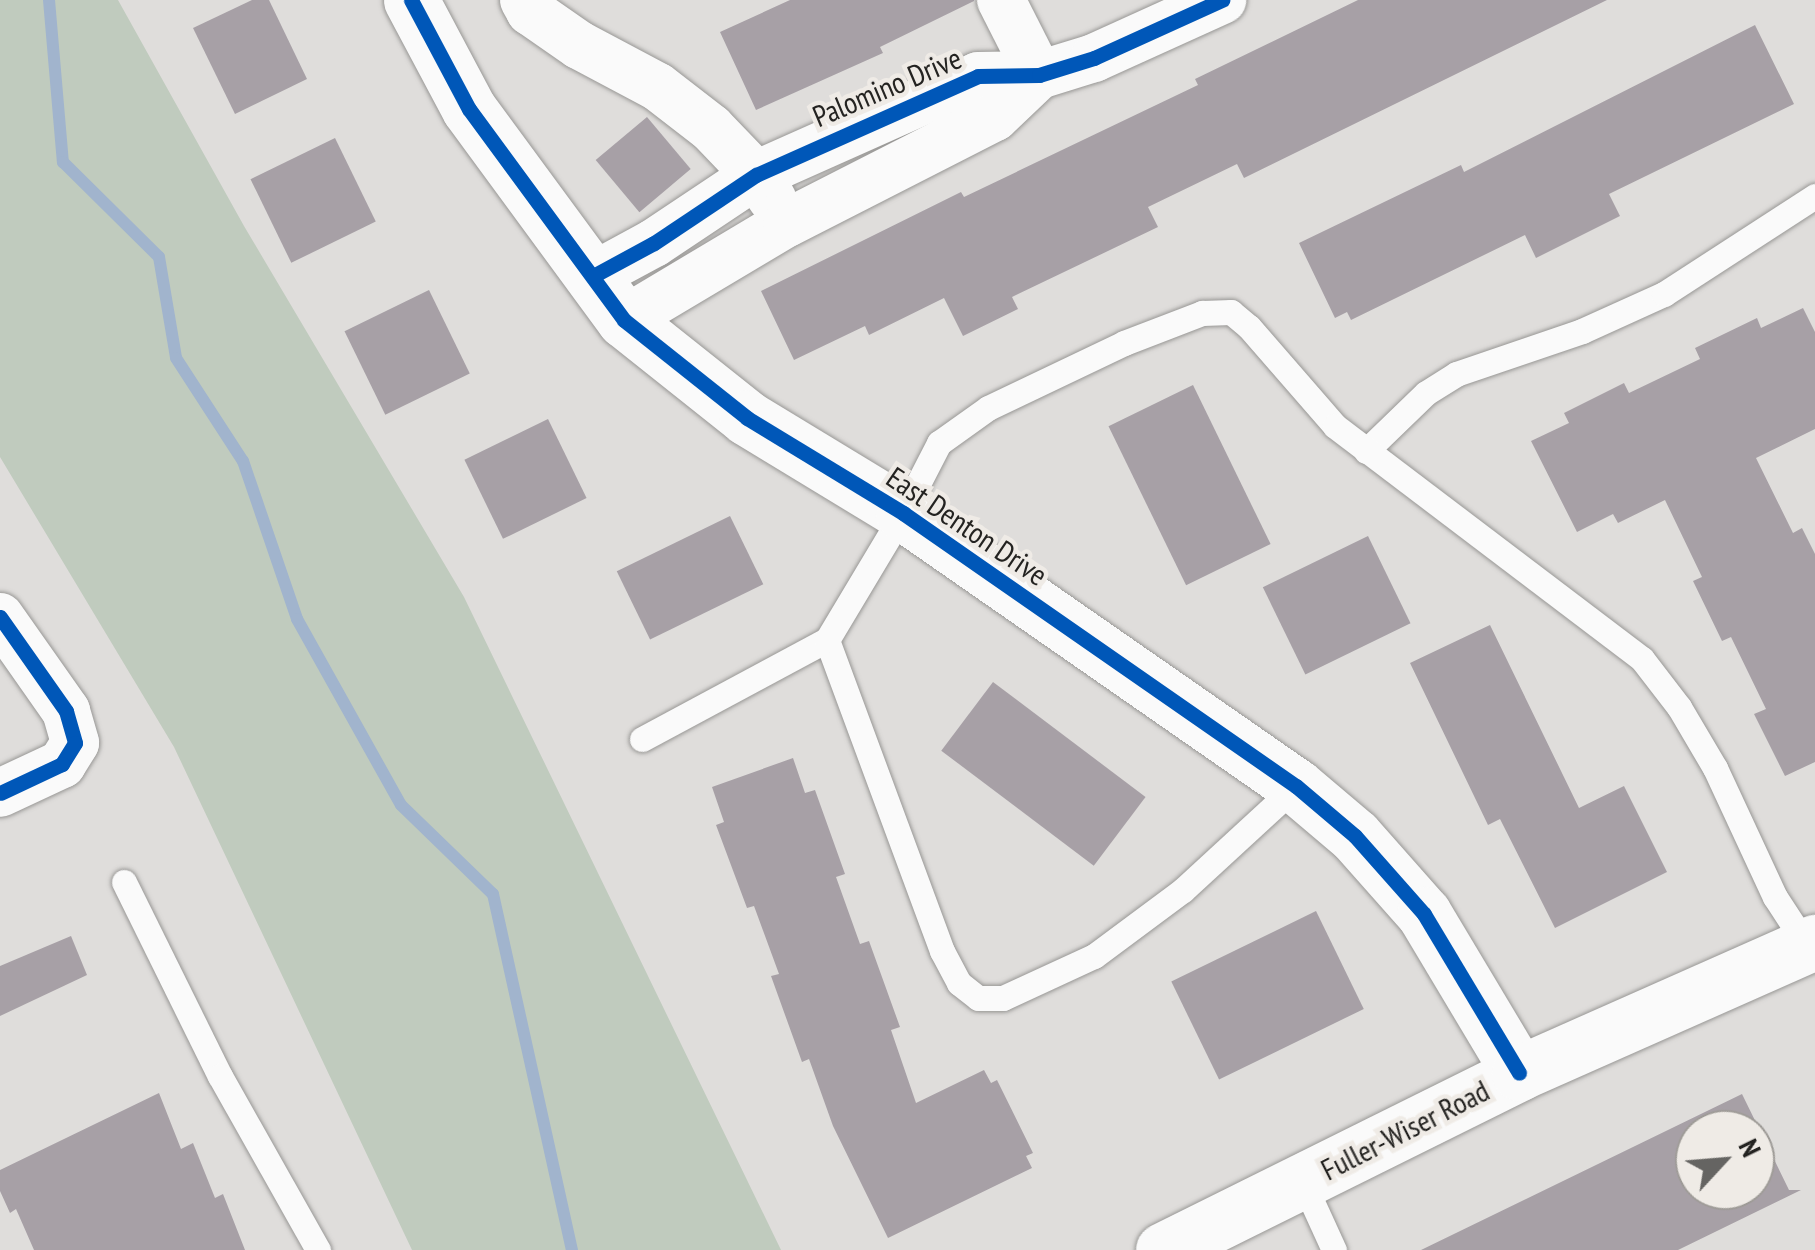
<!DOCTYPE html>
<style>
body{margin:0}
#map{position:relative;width:1815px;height:1250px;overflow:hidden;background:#dfdddb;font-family:"PT Sans Narrow",sans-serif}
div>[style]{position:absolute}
.green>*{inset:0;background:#c0cbbe}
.stream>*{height:12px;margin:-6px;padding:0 6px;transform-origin:6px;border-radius:6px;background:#a1b4cd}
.building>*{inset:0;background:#a7a0a6;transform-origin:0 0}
.roads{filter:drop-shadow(0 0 2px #989795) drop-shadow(0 0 2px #989795)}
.service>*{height:25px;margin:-12.5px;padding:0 12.5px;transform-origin:12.5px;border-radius:12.5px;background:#fafafa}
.minor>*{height:48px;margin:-24px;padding:0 24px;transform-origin:24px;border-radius:24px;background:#fafafa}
.tertiary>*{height:55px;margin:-27.5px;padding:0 27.5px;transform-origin:27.5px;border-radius:27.5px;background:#fafafa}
.cycleway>*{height:15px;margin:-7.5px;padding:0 7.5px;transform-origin:7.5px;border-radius:7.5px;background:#0057b8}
span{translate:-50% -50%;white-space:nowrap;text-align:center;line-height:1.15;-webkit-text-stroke:9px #efebe6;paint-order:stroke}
.street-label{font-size:30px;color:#242321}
.north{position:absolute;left:1675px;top:1110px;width:100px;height:100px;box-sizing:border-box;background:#efebe6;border:2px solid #9e9b97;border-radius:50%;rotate:64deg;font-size:28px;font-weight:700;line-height:40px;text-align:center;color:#242321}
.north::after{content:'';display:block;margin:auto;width:35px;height:45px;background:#656462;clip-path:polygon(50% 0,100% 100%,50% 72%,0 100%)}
</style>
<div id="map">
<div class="green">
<i style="clip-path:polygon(0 0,118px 0,244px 226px,464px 597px,781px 1250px,412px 1250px,174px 747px,0 457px)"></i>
</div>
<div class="stream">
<i style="left:49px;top:0;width:163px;rotate:85.1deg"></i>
<i style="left:63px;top:162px;width:135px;rotate:44.7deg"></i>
<i style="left:159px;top:257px;width:102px;rotate:80.4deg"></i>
<i style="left:176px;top:358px;width:123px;rotate:57deg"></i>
<i style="left:243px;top:461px;width:167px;rotate:71.1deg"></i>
<i style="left:297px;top:619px;width:213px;rotate:60.8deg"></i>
<i style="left:401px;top:805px;width:128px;rotate:44.1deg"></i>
<i style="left:493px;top:894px;width:365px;rotate:77.5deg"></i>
</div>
<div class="building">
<i style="clip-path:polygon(252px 0,269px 0,307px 79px,235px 114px,193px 28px)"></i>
<i style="clip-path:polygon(790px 0,974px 0,974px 1px,880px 47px,883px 53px,756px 110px,720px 32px)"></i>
<i style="clip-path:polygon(1358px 0,1607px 0,1244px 178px,1237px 164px,1148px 207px,1158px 227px,1012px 297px,1018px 309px,963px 336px,944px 298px,869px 335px,865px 326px,794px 360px,761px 291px,961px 192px,964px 197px,1198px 85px,1195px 79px)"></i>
<i style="clip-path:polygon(1755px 25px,1794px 104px,1609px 194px,1620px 216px,1536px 258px,1525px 235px,1351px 320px,1347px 312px,1335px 318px,1299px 243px,1461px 165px,1464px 172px)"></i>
<i style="left:647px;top:117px;width:68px;height:67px;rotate:50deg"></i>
<i style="left:335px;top:138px;width:93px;height:94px;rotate:64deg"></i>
<i style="left:429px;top:290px;width:93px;height:94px;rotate:64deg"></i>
<i style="clip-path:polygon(1803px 308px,1815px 332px,1815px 429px,1756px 458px,1793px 533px,1802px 528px,1815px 554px,1815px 762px,1785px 776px,1754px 714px,1766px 709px,1731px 637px,1722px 641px,1693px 581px,1702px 577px,1665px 500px,1618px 523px,1613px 514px,1577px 532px,1531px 441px,1569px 423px,1564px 413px,1624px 383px,1629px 393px,1700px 359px,1695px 348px,1757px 318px,1761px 328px)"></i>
<i style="left:1193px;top:385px;width:177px;height:94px;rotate:64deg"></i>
<i style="left:548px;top:419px;width:88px;height:93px;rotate:64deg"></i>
<i style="left:730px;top:516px;width:76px;height:126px;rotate:64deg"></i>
<i style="left:1368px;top:536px;width:97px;height:117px;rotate:64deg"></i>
<i style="clip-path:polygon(1490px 625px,1579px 808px,1624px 786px,1667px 872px,1555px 928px,1500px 819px,1488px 825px,1410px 663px)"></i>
<i style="left:993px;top:682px;width:191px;height:86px;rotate:37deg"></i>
<i style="clip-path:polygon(793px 758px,805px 793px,815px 790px,845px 874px,836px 877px,860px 944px,869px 941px,900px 1027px,891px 1030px,916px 1103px,984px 1070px,991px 1083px,997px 1080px,1033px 1153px,1026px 1156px,1032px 1168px,888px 1238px,833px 1126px,809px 1059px,802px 1062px,771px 976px,779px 974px,754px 906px,747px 908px,716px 825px,724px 822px,712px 787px)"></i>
<i style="left:1316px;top:911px;width:109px;height:161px;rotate:64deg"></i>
<i style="clip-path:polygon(71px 936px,87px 975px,0 1016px,0 966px)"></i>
<i style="clip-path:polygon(159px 1093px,181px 1149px,193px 1143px,215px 1198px,223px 1194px,245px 1250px,34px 1250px,16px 1209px,10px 1213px,0 1191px,0 1170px)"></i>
<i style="clip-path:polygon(evenodd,1742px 1094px,1789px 1190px,1801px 1190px,1678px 1250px,1421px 1250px,1742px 1094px,1695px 1130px,1755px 1130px,1755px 1190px,1695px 1190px,1695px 1130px)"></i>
</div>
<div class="roads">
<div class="service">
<i style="left:1366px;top:451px;width:83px;rotate:-44deg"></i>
<i style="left:1426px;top:393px;width:36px;rotate:-32deg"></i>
<i style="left:1456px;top:374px;width:133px;rotate:-18.8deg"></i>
<i style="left:1582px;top:331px;width:90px;rotate:-24.3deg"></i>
<i style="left:1664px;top:294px;width:180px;rotate:-33deg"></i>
<i style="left:642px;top:739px;width:210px;rotate:-28.2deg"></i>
<i style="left:1296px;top:786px;width:154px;rotate:137.4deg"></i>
<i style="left:1183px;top:890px;width:111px;rotate:143.4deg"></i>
<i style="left:1094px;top:956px;width:100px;rotate:155.2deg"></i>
<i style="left:1003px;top:998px;width:25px;rotate:180deg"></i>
<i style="left:978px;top:998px;width:24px;rotate:-142deg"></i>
<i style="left:959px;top:983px;width:36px;rotate:-118deg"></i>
<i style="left:942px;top:951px;width:332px;rotate:-110.3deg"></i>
<i style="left:827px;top:640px;width:148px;rotate:-59.1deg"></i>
<i style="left:903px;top:513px;width:79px;rotate:-62.8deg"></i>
<i style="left:939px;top:443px;width:60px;rotate:-35.5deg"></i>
<i style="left:988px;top:408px;width:151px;rotate:-25.5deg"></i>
<i style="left:1124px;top:343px;width:84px;rotate:-21deg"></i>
<i style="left:1202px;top:313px;width:29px;rotate:-2deg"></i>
<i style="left:1231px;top:312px;width:23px;rotate:40deg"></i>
<i style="left:1249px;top:327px;width:131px;rotate:49deg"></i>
<i style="left:1335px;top:426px;width:385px;rotate:37.2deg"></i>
<i style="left:1642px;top:659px;width:61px;rotate:52.4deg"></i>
<i style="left:1679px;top:707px;width:71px;rotate:59.5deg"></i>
<i style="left:1715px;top:768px;width:142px;rotate:65.1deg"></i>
<i style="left:1775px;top:897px;width:59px;rotate:56.9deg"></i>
<i style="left:124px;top:882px;width:216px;rotate:63.7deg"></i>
<i style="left:220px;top:1076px;width:200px;rotate:60.6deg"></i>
<i style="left:1303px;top:1182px;width:75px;rotate:65.5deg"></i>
</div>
<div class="minor">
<i style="left:524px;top:0;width:13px;rotate:61deg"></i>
<i style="left:530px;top:11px;width:60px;rotate:34.8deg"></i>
<i style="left:579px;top:45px;width:89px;rotate:28deg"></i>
<i style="left:658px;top:87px;width:67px;rotate:37.7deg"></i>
<i style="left:711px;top:128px;width:65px;rotate:46.2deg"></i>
<i style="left:756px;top:175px;width:29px;rotate:56deg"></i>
<i style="left:1001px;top:0;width:84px;rotate:63.1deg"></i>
<i style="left:593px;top:276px;width:69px;rotate:-28.4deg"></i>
<i style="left:654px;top:243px;width:123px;rotate:-33.7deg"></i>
<i style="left:756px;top:175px;width:243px;rotate:-24deg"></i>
<i style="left:978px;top:76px;width:61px;rotate:-0.9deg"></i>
<i style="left:1039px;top:75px;width:58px;rotate:-17.2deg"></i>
<i style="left:1094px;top:58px;width:141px;rotate:-24.4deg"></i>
<i style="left:624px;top:320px;width:190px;rotate:-30.8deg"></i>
<i style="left:787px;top:223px;width:233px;rotate:-27deg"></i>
<i style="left:995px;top:117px;width:61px;rotate:-43.7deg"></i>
<i style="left:0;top:617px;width:115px;rotate:54.9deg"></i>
<i style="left:66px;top:711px;width:33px;rotate:74deg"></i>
<i style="left:75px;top:743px;width:25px;rotate:122deg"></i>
<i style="left:62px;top:764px;width:68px;rotate:154.9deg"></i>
</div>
<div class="tertiary">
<i style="left:411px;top:0;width:123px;rotate:62deg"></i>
<i style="left:469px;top:109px;width:262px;rotate:53.7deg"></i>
<i style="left:624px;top:320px;width:157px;rotate:38.5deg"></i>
<i style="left:747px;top:418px;width:183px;rotate:31.3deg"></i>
<i style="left:903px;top:513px;width:479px;rotate:34.8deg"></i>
<i style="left:1296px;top:786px;width:77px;rotate:40.3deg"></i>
<i style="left:1355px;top:836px;width:104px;rotate:48.5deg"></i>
<i style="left:1424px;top:914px;width:185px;rotate:59.1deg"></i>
<i style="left:1163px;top:1250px;width:398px;rotate:-26.4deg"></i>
<i style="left:1519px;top:1073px;width:324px;rotate:-23.9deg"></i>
</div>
</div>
<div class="cycleway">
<i style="left:411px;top:0;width:123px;rotate:62deg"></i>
<i style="left:469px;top:109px;width:262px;rotate:53.7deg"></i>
<i style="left:624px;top:320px;width:157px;rotate:38.5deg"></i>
<i style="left:747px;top:418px;width:183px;rotate:31.3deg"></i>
<i style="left:903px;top:513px;width:479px;rotate:34.8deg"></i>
<i style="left:1296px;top:786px;width:77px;rotate:40.3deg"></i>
<i style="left:1355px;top:836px;width:104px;rotate:48.5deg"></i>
<i style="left:1424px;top:914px;width:185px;rotate:59.1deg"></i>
<i style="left:593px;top:276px;width:69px;rotate:-28.4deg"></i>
<i style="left:654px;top:243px;width:123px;rotate:-33.7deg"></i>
<i style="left:756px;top:175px;width:243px;rotate:-24deg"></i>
<i style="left:978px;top:76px;width:61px;rotate:-0.9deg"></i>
<i style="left:1039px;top:75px;width:58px;rotate:-17.2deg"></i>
<i style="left:1094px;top:58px;width:141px;rotate:-24.4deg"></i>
<i style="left:0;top:617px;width:115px;rotate:54.9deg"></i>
<i style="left:66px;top:711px;width:33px;rotate:74deg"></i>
<i style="left:75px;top:743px;width:25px;rotate:122deg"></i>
<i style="left:62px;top:764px;width:68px;rotate:154.9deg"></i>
</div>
<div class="street-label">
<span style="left:887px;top:87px;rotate:-23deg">Palomino Drive</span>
<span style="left:967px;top:526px;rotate:34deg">East Denton Drive</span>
<span style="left:1405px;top:1130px;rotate:-27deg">Fuller-Wiser Road</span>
</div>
<div class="north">N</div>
</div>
